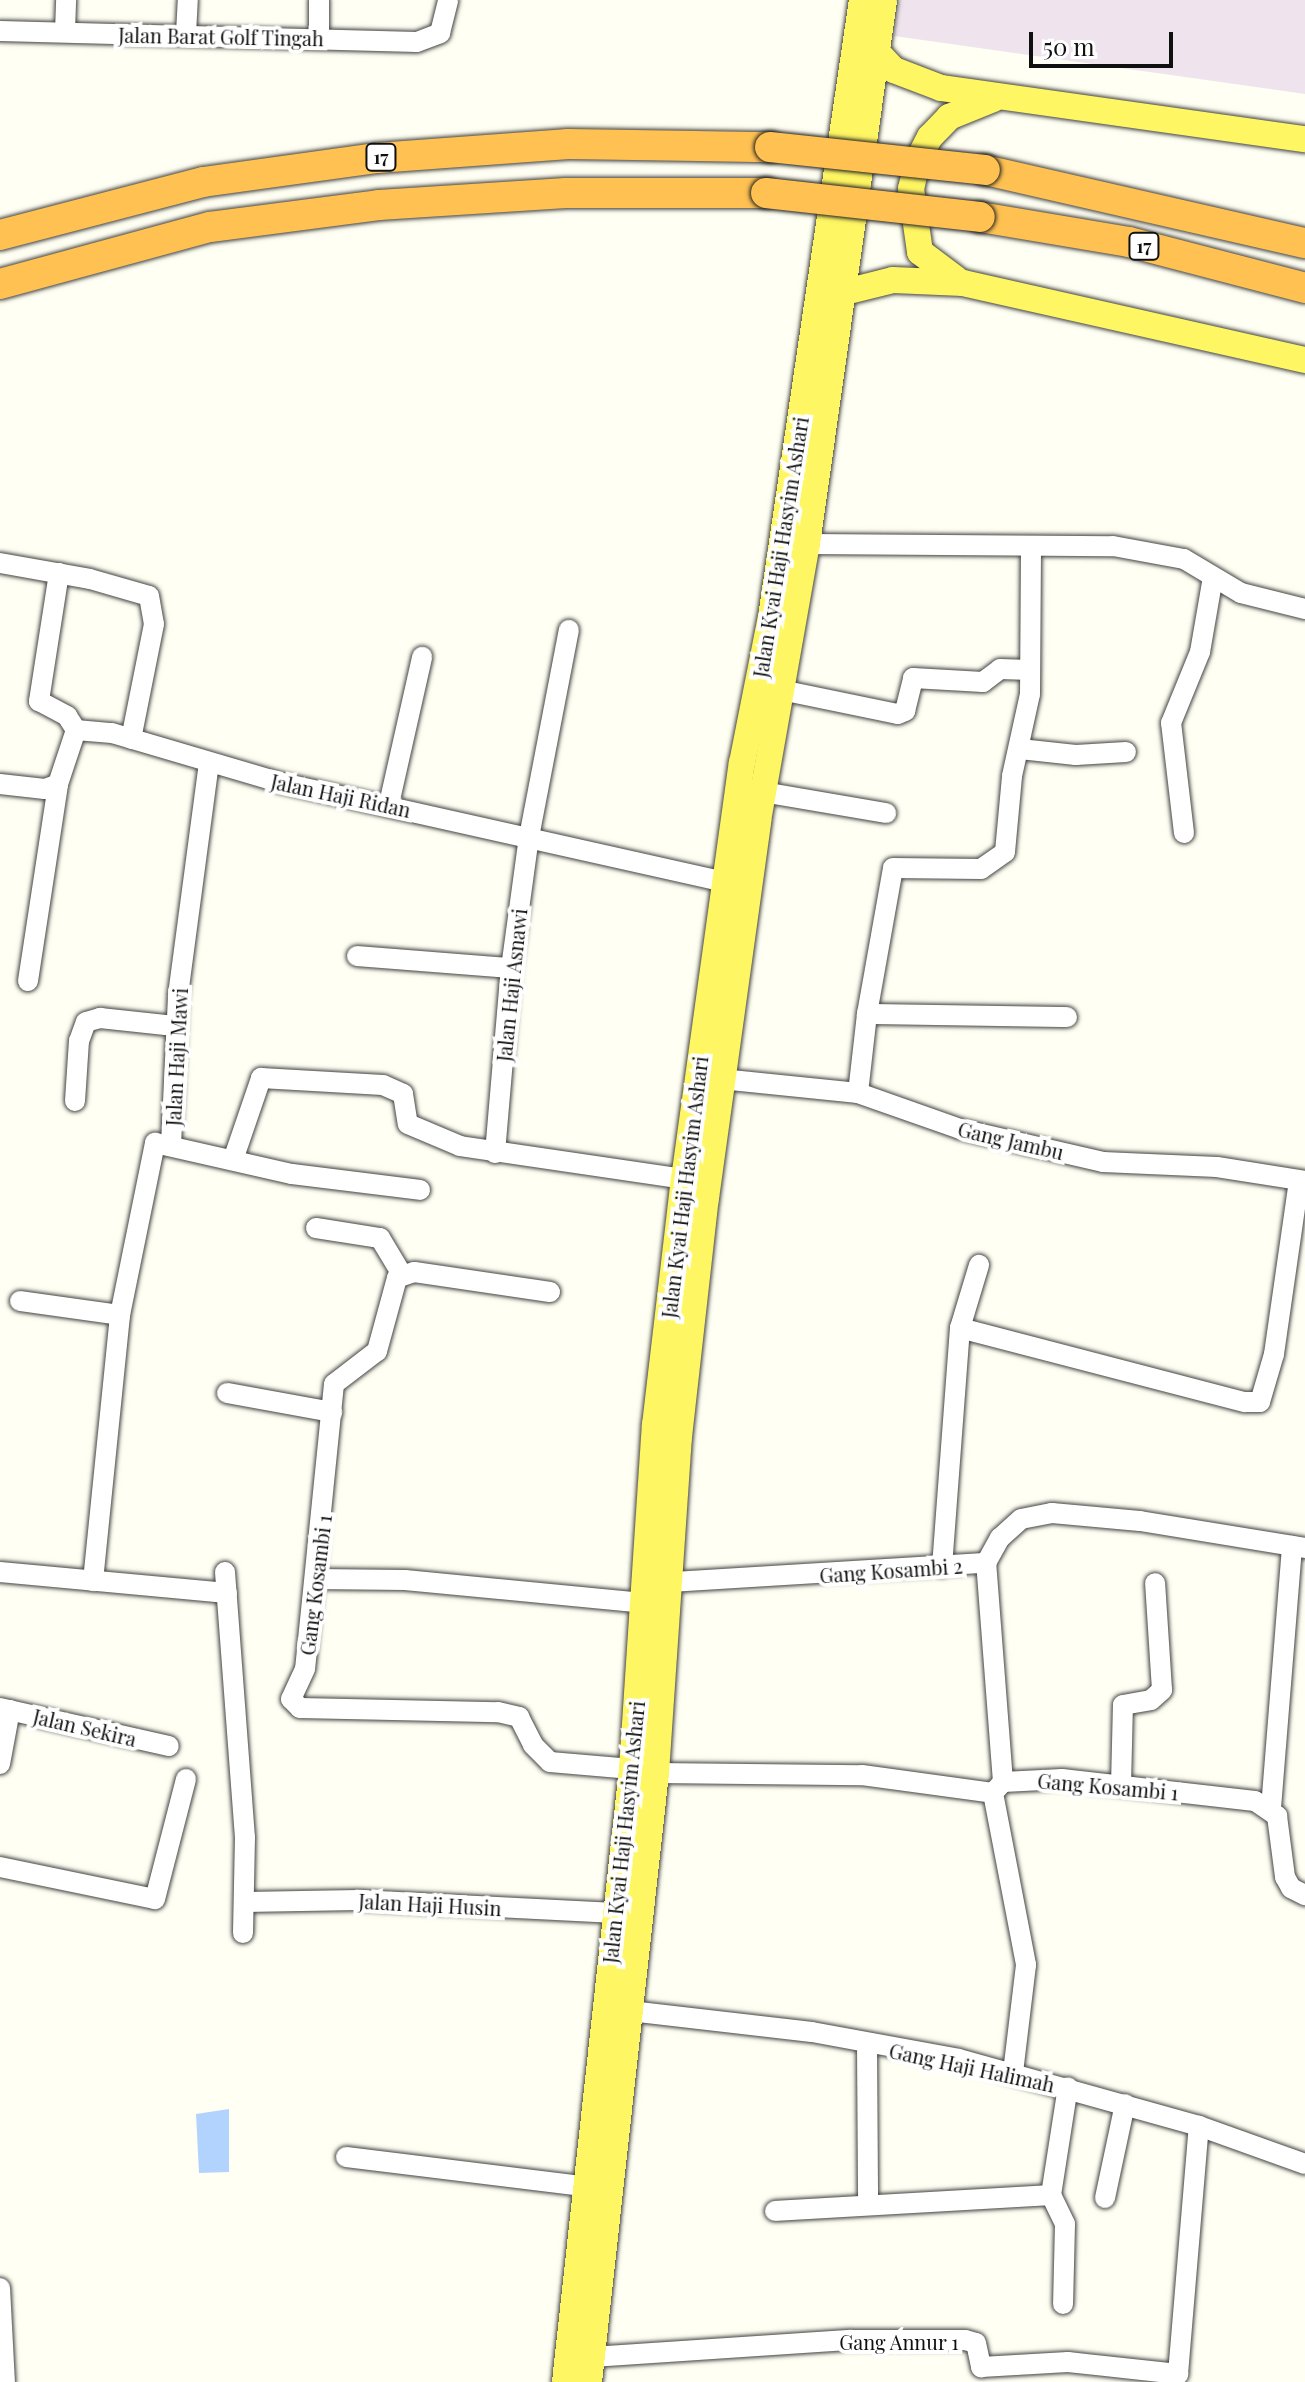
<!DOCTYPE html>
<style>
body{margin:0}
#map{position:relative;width:1305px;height:2382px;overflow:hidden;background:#fffff3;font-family:"Playfair Display",serif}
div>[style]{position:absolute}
.industrial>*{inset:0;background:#efe4ee}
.water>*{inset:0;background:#b2d3fd}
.roads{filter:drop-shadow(0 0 2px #434343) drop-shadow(0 0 2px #434343)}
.minor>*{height:20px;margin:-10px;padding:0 10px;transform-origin:10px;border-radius:10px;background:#fff}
.major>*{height:26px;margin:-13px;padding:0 13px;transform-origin:13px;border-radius:13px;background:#fff663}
.highway>*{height:30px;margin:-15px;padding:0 15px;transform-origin:15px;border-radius:15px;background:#ffc151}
.bridges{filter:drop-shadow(0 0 2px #212121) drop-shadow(0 0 2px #212121)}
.highway-bridge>*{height:30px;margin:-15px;padding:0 15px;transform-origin:15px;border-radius:15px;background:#ffc151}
span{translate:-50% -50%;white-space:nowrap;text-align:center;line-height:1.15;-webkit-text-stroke:8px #fff;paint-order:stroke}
.shield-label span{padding:2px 6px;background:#fff;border:2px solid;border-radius:6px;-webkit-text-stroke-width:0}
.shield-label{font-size:18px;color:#101010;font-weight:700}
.street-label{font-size:20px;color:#101010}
.scale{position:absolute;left:1029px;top:32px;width:144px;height:36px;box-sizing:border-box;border:4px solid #101010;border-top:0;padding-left:10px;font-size:24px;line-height:28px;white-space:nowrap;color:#101010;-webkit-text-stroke:6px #fff;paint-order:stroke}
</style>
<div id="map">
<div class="industrial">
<i style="clip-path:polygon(900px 0,1305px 0,1305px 94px,894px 36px)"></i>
</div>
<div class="water">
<i style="clip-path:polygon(229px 2109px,229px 2172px,199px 2173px,196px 2114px)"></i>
</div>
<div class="roads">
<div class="minor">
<i style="left:0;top:31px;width:417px;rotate:1.5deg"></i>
<i style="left:417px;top:42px;width:25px;rotate:-21deg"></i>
<i style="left:440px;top:33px;width:34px;rotate:-76deg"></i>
<i style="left:65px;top:32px;width:32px;rotate:-88deg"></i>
<i style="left:186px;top:34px;width:34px;rotate:-87deg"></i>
<i style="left:319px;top:38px;width:38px;rotate:-90deg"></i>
<i style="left:807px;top:544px;width:306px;rotate:0.4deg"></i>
<i style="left:1113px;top:546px;width:72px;rotate:10.4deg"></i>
<i style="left:1184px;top:559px;width:66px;rotate:30.8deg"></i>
<i style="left:1241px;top:593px;width:66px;rotate:14deg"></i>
<i style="left:0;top:563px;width:91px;rotate:10.1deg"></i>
<i style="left:90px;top:579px;width:61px;rotate:16.1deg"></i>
<i style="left:149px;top:596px;width:28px;rotate:80deg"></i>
<i style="left:154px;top:624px;width:117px;rotate:101.3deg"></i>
<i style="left:59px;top:573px;width:130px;rotate:98.9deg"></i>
<i style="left:39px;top:701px;width:32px;rotate:28deg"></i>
<i style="left:67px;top:716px;width:17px;rotate:57deg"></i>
<i style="left:781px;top:690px;width:119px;rotate:11.6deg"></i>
<i style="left:898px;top:714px;width:8px;rotate:-23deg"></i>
<i style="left:905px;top:711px;width:34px;rotate:-76deg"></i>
<i style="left:913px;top:678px;width:70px;rotate:3.3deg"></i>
<i style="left:983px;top:682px;width:21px;rotate:-37deg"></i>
<i style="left:1000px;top:669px;width:30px;rotate:2deg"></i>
<i style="left:76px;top:730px;width:36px;rotate:5deg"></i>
<i style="left:112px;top:733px;width:177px;rotate:16.4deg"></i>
<i style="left:282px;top:783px;width:453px;rotate:12.6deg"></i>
<i style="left:1020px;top:749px;width:56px;rotate:6.1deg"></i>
<i style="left:1076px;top:755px;width:50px;rotate:-3.4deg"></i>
<i style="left:0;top:784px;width:45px;rotate:6.3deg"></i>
<i style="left:45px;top:789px;width:14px;rotate:-21deg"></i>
<i style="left:763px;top:792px;width:125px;rotate:9.7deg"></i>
<i style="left:389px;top:804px;width:151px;rotate:-77.3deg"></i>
<i style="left:1184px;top:833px;width:111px;rotate:-96.7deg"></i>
<i style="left:1171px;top:723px;width:77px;rotate:-67.8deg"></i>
<i style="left:1200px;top:652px;width:76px;rotate:-80.2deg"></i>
<i style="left:357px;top:956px;width:154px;rotate:4.5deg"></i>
<i style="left:28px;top:981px;width:199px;rotate:-81.3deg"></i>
<i style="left:58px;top:784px;width:57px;rotate:-71.6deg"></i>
<i style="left:867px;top:1014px;width:148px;rotate:-79.9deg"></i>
<i style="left:893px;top:868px;width:88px;rotate:0.7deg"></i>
<i style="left:981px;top:869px;width:29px;rotate:-35deg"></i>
<i style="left:1005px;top:852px;width:76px;rotate:-84.7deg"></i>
<i style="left:1012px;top:776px;width:84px;rotate:-77.6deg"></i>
<i style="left:1030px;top:694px;width:148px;rotate:-89.6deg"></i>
<i style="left:721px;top:1079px;width:138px;rotate:5.8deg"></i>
<i style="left:858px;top:1093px;width:108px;rotate:19.4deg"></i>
<i style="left:960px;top:1129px;width:147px;rotate:13deg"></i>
<i style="left:1103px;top:1162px;width:114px;rotate:2.5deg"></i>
<i style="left:1217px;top:1167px;width:89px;rotate:9deg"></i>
<i style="left:858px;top:1093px;width:80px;rotate:-83.5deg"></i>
<i style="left:867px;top:1014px;width:200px;rotate:0.9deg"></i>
<i style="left:75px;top:1101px;width:60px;rotate:-86.2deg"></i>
<i style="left:79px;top:1041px;width:20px;rotate:-70deg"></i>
<i style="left:86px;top:1022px;width:15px;rotate:-16deg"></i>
<i style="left:100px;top:1018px;width:75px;rotate:6.1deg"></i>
<i style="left:171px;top:1145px;width:150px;rotate:-87.3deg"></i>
<i style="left:178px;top:995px;width:233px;rotate:-82.4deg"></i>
<i style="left:495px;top:1153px;width:186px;rotate:-85.1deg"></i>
<i style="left:511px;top:968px;width:132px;rotate:-82.2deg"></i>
<i style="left:529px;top:837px;width:211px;rotate:-79.1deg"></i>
<i style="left:233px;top:1160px;width:87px;rotate:-71.1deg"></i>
<i style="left:261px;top:1078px;width:122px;rotate:3.3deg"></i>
<i style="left:383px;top:1085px;width:22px;rotate:24deg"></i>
<i style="left:403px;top:1094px;width:30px;rotate:81deg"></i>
<i style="left:408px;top:1124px;width:56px;rotate:22.9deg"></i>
<i style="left:460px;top:1146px;width:226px;rotate:8.4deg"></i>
<i style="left:316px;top:1228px;width:65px;rotate:8.9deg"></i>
<i style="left:380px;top:1238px;width:41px;rotate:59deg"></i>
<i style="left:550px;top:1292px;width:137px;rotate:-171.6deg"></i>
<i style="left:414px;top:1272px;width:18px;rotate:161deg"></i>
<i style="left:397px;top:1278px;width:76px;rotate:105.3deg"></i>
<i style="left:377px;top:1351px;width:54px;rotate:142.5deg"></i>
<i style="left:334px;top:1384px;width:286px;rotate:95.8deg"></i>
<i style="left:305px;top:1669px;width:33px;rotate:115deg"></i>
<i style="left:291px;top:1699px;width:13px;rotate:45deg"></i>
<i style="left:300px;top:1708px;width:198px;rotate:1.2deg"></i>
<i style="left:498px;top:1712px;width:22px;rotate:13deg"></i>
<i style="left:519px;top:1717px;width:31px;rotate:63deg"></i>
<i style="left:533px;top:1745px;width:24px;rotate:45deg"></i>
<i style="left:550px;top:1762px;width:82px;rotate:4.9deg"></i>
<i style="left:20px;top:1301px;width:101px;rotate:8deg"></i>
<i style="left:960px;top:1328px;width:294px;rotate:14.6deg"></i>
<i style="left:1245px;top:1402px;width:15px"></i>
<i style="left:1260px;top:1402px;width:50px;rotate:-73.7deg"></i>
<i style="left:1274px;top:1354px;width:175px;rotate:-81.8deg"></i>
<i style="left:227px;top:1393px;width:107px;rotate:10.3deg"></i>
<i style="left:942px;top:1567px;width:240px;rotate:-85.7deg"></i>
<i style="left:960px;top:1328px;width:66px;rotate:-73.2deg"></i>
<i style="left:0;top:1572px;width:228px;rotate:5.3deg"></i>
<i style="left:225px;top:1572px;width:266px;rotate:85.7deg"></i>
<i style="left:245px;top:1837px;width:96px;rotate:91.2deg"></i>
<i style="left:315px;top:1579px;width:90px;rotate:0.6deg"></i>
<i style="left:405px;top:1580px;width:239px;rotate:5.5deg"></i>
<i style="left:93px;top:1581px;width:267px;rotate:-84.2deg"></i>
<i style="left:120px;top:1315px;width:176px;rotate:-78.5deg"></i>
<i style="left:155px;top:1143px;width:140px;rotate:12.8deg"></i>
<i style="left:292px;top:1174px;width:129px;rotate:7.1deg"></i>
<i style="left:655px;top:1583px;width:332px;rotate:-3.5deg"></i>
<i style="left:0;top:1708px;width:173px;rotate:12.7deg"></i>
<i style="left:0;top:1764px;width:55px;rotate:-79.5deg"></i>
<i style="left:656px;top:1773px;width:206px;rotate:0.6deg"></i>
<i style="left:862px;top:1775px;width:132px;rotate:7.8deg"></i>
<i style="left:993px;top:1793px;width:15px;rotate:-48deg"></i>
<i style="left:1003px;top:1782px;width:59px;rotate:-2.9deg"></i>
<i style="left:1062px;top:1779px;width:194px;rotate:6.5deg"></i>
<i style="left:1255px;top:1801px;width:27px;rotate:34deg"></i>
<i style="left:1277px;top:1816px;width:62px;rotate:82.5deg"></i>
<i style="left:1285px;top:1877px;width:13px;rotate:61deg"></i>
<i style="left:1291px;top:1888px;width:16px;rotate:27deg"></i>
<i style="left:1003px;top:1782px;width:220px;rotate:-94.4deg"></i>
<i style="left:986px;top:1563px;width:29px;rotate:-61deg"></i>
<i style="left:1000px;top:1538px;width:28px;rotate:-42deg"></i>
<i style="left:1021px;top:1519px;width:32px;rotate:-11deg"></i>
<i style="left:1052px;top:1513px;width:88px;rotate:5.2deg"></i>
<i style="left:1140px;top:1521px;width:167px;rotate:9.3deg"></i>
<i style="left:1121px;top:1785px;width:80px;rotate:-88.6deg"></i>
<i style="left:1123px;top:1705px;width:28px;rotate:-10deg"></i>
<i style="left:1151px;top:1700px;width:15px;rotate:-42deg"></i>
<i style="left:1162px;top:1690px;width:107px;rotate:-93.7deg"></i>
<i style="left:993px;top:1793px;width:175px;rotate:79.1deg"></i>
<i style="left:1026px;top:1965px;width:109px;rotate:96.9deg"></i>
<i style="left:1271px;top:1808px;width:263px;rotate:-85.4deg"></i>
<i style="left:0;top:1867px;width:158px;rotate:11.7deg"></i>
<i style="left:155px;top:1899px;width:124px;rotate:-75.5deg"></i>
<i style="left:245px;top:1902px;width:113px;rotate:-1deg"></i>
<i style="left:358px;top:1900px;width:258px;rotate:2.9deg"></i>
<i style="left:630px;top:2011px;width:183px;rotate:6.6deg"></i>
<i style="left:812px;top:2032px;width:149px;rotate:10.4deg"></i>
<i style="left:959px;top:2059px;width:249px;rotate:15.6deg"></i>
<i style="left:1199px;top:2126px;width:113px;rotate:19.7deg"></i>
<i style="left:867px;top:2045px;width:159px;rotate:89.6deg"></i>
<i style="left:346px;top:2157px;width:239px;rotate:7deg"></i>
<i style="left:1051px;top:2195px;width:32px;rotate:64deg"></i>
<i style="left:1065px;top:2224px;width:80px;rotate:91.4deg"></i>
<i style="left:1105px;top:2198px;width:96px;rotate:-78deg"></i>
<i style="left:775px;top:2211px;width:276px;rotate:-3.3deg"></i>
<i style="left:1051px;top:2195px;width:109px;rotate:-81.1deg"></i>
<i style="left:0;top:2288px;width:94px;rotate:87deg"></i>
<i style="left:592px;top:2357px;width:260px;rotate:-3.8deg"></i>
<i style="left:851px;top:2340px;width:114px"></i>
<i style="left:965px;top:2340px;width:11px;rotate:15deg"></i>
<i style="left:976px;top:2343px;width:25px;rotate:78deg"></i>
<i style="left:981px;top:2367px;width:87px;rotate:-3.3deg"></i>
<i style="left:1068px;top:2362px;width:111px;rotate:6.2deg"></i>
<i style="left:1178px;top:2374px;width:249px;rotate:-85.2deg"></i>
</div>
<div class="major">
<i style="left:878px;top:53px;width:23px;rotate:47deg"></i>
<i style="left:894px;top:70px;width:50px;rotate:21deg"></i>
<i style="left:941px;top:88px;width:368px;rotate:8deg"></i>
<i style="left:956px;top:279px;width:45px;rotate:-143.1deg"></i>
<i style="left:920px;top:252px;width:64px;rotate:-98.1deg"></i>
<i style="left:911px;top:189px;width:28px;rotate:-77deg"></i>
<i style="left:917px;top:162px;width:28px;rotate:-63deg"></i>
<i style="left:930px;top:137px;width:28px;rotate:-46deg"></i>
<i style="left:949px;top:117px;width:48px;rotate:-22.2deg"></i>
<i style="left:845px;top:292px;width:49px;rotate:-14deg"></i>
<i style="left:893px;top:280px;width:70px;rotate:2.5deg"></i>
<i style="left:963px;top:283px;width:351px;rotate:12.7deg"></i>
<i style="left:565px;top:2382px;width:617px;rotate:-83.76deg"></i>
<i style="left:632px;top:1769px;width:345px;rotate:-86.2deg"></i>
<i style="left:655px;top:1425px;width:248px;rotate:-83.3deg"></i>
<i style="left:684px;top:1179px;width:420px;rotate:-82.1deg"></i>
<i style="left:742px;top:763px;width:149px;rotate:-78.8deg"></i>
<i style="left:771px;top:617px;width:624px;rotate:-81.61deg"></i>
<i style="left:589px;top:2382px;width:613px;rotate:-83.72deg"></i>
<i style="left:656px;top:1773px;width:337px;rotate:-86.1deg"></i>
<i style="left:679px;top:1437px;width:241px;rotate:-83.6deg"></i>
<i style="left:706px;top:1198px;width:381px;rotate:-82.1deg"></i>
<i style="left:758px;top:821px;width:281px;rotate:-80deg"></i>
<i style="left:807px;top:544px;width:549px;rotate:-81.94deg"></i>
</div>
<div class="highway">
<i style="left:985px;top:170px;width:328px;rotate:12.9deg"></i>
<i style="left:980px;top:217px;width:151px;rotate:9.5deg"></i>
<i style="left:1129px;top:242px;width:182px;rotate:14.6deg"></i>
<i style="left:0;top:235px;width:210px;rotate:-14.6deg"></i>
<i style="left:203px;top:182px;width:176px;rotate:-7.9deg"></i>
<i style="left:377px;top:158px;width:192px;rotate:-4.2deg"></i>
<i style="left:568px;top:144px;width:202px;rotate:0.9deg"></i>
<i style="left:0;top:284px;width:218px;rotate:-15.2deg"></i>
<i style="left:210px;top:227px;width:170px;rotate:-7.4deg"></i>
<i style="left:379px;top:205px;width:187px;rotate:-3.7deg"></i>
<i style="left:566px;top:193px;width:200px"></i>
</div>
</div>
<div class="bridges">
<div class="highway-bridge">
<i style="left:770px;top:147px;width:216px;rotate:6.1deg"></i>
<i style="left:766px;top:193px;width:215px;rotate:6.4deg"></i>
</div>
</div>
<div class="shield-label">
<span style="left:381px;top:157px">17</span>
<span style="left:1144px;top:246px">17</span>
</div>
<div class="street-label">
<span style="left:221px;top:36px;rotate:1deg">Jalan Barat Golf Tingah</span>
<span style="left:780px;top:547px;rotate:-81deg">Jalan Kyai Haji Hasyim Ashari</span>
<span style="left:341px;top:795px;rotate:12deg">Jalan Haji Ridan</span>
<span style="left:511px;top:985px;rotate:-84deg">Jalan Haji Asnawi</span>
<span style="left:176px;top:1057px;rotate:-87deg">Jalan Haji Mawi</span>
<span style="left:1011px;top:1140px;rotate:13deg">Gang Jambu</span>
<span style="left:684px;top:1187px;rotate:-83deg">Jalan Kyai Haji Hasyim Ashari</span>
<span style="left:891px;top:1570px;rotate:-4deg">Gang Kosambi 2</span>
<span style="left:315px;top:1585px;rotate:-83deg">Gang Kosambi 1</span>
<span style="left:85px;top:1727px;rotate:13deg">Jalan Sekira</span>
<span style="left:1108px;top:1786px;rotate:5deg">Gang Kosambi 1</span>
<span style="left:623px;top:1832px;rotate:-84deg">Jalan Kyai Haji Hasyim Ashari</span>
<span style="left:430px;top:1904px;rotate:3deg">Jalan Haji Husin</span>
<span style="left:972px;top:2067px;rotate:12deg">Gang Haji Halimah</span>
<span style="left:899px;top:2341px">Gang Annur 1</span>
</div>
<div class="scale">50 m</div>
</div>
